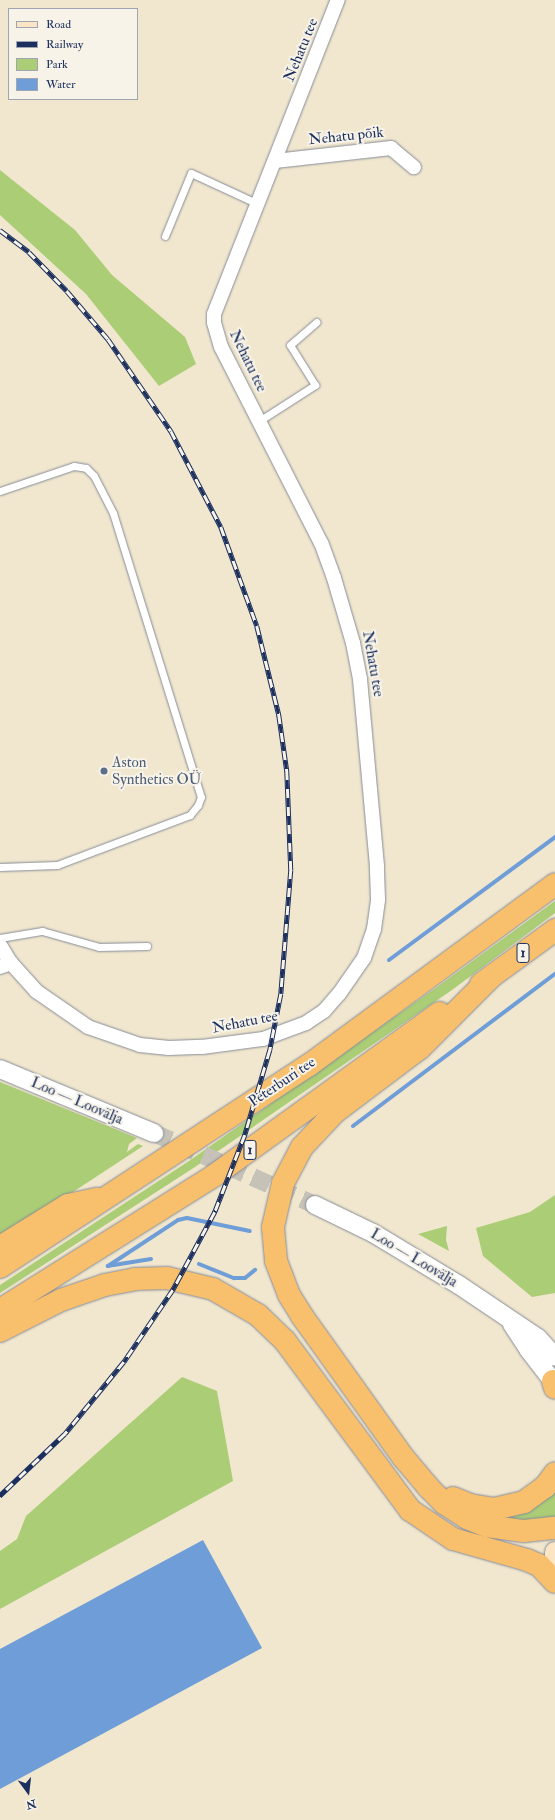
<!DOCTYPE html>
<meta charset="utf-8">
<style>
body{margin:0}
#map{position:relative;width:555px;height:1820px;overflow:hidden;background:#f1e7cf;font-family:"IM FELL Double Pica",serif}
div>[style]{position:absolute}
.green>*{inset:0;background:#aacd76}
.water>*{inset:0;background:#6e9dd7}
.stream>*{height:4px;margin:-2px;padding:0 2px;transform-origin:2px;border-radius:2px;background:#6e9dd7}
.tertiary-tunnel>*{height:18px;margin-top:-9px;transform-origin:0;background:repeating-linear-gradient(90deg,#c6c2b8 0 18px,transparent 0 27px)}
.roads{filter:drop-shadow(0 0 1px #868b96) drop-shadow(0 0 1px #868b96)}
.service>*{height:7px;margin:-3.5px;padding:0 3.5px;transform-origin:3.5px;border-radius:3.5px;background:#fff}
.minor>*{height:14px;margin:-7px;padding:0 7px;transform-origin:7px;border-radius:7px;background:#fff}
.tertiary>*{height:18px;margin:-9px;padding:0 9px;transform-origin:9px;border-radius:9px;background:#fff}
.secondary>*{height:20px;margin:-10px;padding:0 10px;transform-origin:10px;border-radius:10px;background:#fce5c4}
.trunk>*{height:22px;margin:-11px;padding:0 11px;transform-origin:11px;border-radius:11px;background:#f8bf6c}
.rail>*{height:4.5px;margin-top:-2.25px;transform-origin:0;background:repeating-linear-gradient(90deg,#f7f3e8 0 9px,#1b2f5e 0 18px);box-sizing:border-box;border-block:1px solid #1b2f5e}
.dots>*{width:11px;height:11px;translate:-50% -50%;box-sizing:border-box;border:2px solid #f7f3e8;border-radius:50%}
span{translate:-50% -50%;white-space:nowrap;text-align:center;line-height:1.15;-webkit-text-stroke:4px #f7f3e8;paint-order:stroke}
.shield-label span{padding:1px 3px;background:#f7f3e8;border:1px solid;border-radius:3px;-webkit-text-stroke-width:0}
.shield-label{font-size:14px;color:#1b2f5e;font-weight:700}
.street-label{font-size:15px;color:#1b2f5e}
.service-label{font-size:15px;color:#4e5e75}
.left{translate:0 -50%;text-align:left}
.legend{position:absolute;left:8px;top:8px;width:130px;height:92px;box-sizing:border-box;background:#f7f3e8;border:1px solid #9fa5b1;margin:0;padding:5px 7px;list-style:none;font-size:12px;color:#1b2f5e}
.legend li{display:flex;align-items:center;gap:8px;height:20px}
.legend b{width:20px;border:1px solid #9fa5b1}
.north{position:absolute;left:8px;top:1772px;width:40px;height:40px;-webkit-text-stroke:3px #f7f3e8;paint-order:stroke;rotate:165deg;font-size:11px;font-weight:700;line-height:16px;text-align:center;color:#1b2f5e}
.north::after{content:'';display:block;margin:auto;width:14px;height:18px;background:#1b2f5e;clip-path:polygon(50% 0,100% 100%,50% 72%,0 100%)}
</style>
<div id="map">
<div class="green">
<i style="clip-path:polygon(0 170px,75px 230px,112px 275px,185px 337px,196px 364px,159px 386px,86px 294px,0 215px)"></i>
<i style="clip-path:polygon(555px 901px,555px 913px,452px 990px,195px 1167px,0 1293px,0 1285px,189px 1161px,437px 987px)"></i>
<i style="clip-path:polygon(0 1082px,137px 1138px,129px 1144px,127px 1152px,138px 1144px,143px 1146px,0 1240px)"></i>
<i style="clip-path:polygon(555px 1195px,555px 1293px,532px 1297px,483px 1256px,476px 1228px,530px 1212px)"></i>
<i style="clip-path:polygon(447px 1226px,446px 1240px,449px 1251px,418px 1234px)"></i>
<i style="clip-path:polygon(182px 1377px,217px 1391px,233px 1481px,0 1609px,0 1551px,17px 1539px,26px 1516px)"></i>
<i style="clip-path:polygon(555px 1490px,555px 1518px,528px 1520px,501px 1518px,518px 1515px,532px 1508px)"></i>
</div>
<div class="water">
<i style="clip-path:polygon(203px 1540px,262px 1648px,0 1789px,0 1649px)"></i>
</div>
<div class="stream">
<i style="left:389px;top:960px;width:207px;rotate:-36.5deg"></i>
<i style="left:353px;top:1126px;width:253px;rotate:-37deg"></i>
<i style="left:151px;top:1259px;width:44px;rotate:170.8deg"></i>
<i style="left:108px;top:1266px;width:84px;rotate:-33.3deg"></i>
<i style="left:178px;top:1220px;width:9px;rotate:-13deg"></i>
<i style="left:187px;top:1218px;width:64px;rotate:11.7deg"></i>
<i style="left:199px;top:1264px;width:38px;rotate:22deg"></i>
<i style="left:234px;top:1278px;width:11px"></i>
<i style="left:245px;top:1278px;width:13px;rotate:-39deg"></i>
</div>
<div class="tertiary-tunnel">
<i style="left:154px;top:1133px;width:176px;rotate:24.1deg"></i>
</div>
<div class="roads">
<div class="service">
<i style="left:165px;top:236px;width:68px;rotate:-67.6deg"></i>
<i style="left:191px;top:173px;width:74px;rotate:24.8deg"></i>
<i style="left:259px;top:421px;width:67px;rotate:-32.7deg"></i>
<i style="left:315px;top:385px;width:47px;rotate:-122deg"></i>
<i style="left:290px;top:345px;width:35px;rotate:-41deg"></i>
<i style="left:0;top:491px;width:78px;rotate:-18.7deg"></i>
<i style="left:74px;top:466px;width:12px;rotate:9deg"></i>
<i style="left:86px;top:468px;width:11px;rotate:45deg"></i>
<i style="left:94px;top:476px;width:42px;rotate:62.8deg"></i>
<i style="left:113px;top:513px;width:297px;rotate:72.8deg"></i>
<i style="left:201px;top:797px;width:9px;rotate:111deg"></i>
<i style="left:198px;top:805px;width:13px;rotate:129deg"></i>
<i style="left:190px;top:815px;width:142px;rotate:159.4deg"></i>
<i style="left:57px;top:865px;width:57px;rotate:178deg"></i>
<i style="left:0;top:938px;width:43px;rotate:-9.5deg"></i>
<i style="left:42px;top:931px;width:59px;rotate:15.7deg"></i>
<i style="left:99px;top:947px;width:48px;rotate:-1.2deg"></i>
</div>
<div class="minor">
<i style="left:275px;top:161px;width:117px;rotate:-6.4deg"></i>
<i style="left:391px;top:148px;width:30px;rotate:40deg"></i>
<i style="left:0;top:945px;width:21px;rotate:59deg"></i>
<i style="left:0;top:967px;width:12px;rotate:-20deg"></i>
<i style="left:11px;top:963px;width:38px;rotate:48deg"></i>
<i style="left:36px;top:991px;width:63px;rotate:34.7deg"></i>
<i style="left:88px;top:1027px;width:55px;rotate:19.1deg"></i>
<i style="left:140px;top:1045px;width:29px;rotate:6deg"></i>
<i style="left:169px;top:1048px;width:33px;rotate:-2deg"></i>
<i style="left:202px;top:1047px;width:62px;rotate:-7.5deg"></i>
<i style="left:263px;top:1039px;width:46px;rotate:-20.4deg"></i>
<i style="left:306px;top:1023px;width:22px;rotate:-34deg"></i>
<i style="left:324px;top:1011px;width:23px;rotate:-49deg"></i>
<i style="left:339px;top:994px;width:44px;rotate:-55.2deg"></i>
<i style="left:364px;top:958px;width:31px;rotate:-71deg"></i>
<i style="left:374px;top:929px;width:30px;rotate:-82deg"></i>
<i style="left:378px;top:899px;width:33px;rotate:-92deg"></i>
<i style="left:377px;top:866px;width:188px;rotate:-95.2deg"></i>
<i style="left:360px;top:679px;width:37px;rotate:-101deg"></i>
<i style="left:353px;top:643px;width:68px;rotate:-106.3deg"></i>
<i style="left:334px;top:578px;width:37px;rotate:-110deg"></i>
<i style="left:321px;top:543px;width:220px;rotate:-117deg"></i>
<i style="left:221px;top:347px;width:26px;rotate:-106deg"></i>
<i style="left:214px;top:322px;width:8px;rotate:-90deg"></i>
<i style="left:214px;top:314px;width:338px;rotate:-68.5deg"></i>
</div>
<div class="tertiary">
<i style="left:0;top:1069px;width:167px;rotate:22.6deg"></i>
<i style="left:315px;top:1205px;width:64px;rotate:25.8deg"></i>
<i style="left:373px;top:1233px;width:100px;rotate:31.2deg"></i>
<i style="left:459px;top:1285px;width:95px;rotate:33.9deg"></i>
<i style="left:538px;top:1338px;width:25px;rotate:48deg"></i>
<i style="left:512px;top:1324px;width:30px;rotate:57deg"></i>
<i style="left:528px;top:1349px;width:44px;rotate:52.4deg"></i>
</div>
<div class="secondary">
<i style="left:555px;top:1552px;width:24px;rotate:90deg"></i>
</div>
<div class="trunk">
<i style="left:492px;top:976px;width:102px;rotate:135deg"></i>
<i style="left:420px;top:1048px;width:106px;rotate:143deg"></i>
<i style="left:335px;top:1112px;width:48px;rotate:133.3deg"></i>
<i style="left:302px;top:1147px;width:41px;rotate:117.8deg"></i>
<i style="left:283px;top:1183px;width:45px;rotate:102.8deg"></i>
<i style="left:273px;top:1227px;width:22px;rotate:85deg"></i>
<i style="left:275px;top:1249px;width:12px;rotate:85deg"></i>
<i style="left:276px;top:1261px;width:36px;rotate:69deg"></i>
<i style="left:289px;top:1295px;width:25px;rotate:58deg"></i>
<i style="left:302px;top:1316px;width:173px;rotate:54.4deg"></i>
<i style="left:403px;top:1457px;width:39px;rotate:50deg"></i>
<i style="left:428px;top:1487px;width:23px;rotate:45deg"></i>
<i style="left:444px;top:1503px;width:27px;rotate:33deg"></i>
<i style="left:467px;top:1518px;width:22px;rotate:22deg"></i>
<i style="left:487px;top:1526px;width:37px;rotate:8deg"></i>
<i style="left:524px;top:1531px;width:31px;rotate:-6deg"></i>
<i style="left:481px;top:984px;width:92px;rotate:-36.1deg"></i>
<i style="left:0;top:1247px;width:80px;rotate:-31.7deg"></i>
<i style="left:68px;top:1205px;width:30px;rotate:-12deg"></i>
<i style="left:0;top:1267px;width:369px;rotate:-33.2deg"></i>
<i style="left:309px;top:1065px;width:305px;rotate:-36.3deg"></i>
<i style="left:0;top:1310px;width:254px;rotate:-32.1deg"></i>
<i style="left:215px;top:1175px;width:277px;rotate:-35.8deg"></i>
<i style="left:0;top:1331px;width:68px;rotate:-26.9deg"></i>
<i style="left:61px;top:1300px;width:46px;rotate:-18.8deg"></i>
<i style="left:105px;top:1285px;width:31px;rotate:-11deg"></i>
<i style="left:135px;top:1279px;width:32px;rotate:-2deg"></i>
<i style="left:167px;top:1278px;width:47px;rotate:13.4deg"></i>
<i style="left:213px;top:1289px;width:52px;rotate:30deg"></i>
<i style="left:258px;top:1315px;width:37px;rotate:44deg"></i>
<i style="left:285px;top:1341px;width:210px;rotate:53.5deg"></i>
<i style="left:410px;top:1510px;width:52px;rotate:34deg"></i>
<i style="left:453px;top:1539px;width:77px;rotate:15.8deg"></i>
<i style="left:527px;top:1560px;width:13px;rotate:23deg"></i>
<i style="left:539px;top:1565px;width:23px;rotate:47deg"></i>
<i style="left:553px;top:1381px;width:7px;rotate:74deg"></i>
<i style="left:453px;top:1498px;width:18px;rotate:22deg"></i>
<i style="left:470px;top:1505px;width:24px;rotate:9deg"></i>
<i style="left:494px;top:1509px;width:31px;rotate:-13deg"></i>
<i style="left:524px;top:1502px;width:26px;rotate:-36deg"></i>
<i style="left:545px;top:1487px;width:17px;rotate:-54deg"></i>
</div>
</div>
<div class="rail">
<i style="left:0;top:230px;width:36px;rotate:37deg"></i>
<i style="left:29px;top:252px;width:54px;rotate:45.7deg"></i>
<i style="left:67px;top:291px;width:63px;rotate:49.5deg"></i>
<i style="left:108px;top:339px;width:112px;rotate:55.6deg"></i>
<i style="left:171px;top:431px;width:108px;rotate:62.5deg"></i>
<i style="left:221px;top:527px;width:105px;rotate:70deg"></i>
<i style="left:257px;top:626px;width:92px;rotate:76.1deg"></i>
<i style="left:279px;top:715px;width:57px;rotate:81.9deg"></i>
<i style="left:287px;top:771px;width:99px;rotate:87.7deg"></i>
<i style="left:291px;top:870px;width:124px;rotate:94.6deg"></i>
<i style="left:281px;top:994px;width:57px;rotate:101.1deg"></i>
<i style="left:270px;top:1050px;width:89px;rotate:106.4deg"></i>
<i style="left:245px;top:1135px;width:83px;rotate:111.3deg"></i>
<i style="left:215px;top:1212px;width:89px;rotate:118.3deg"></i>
<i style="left:173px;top:1290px;width:87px;rotate:124.2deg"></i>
<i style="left:124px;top:1362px;width:93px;rotate:129.3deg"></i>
<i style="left:65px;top:1434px;width:90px;rotate:136.4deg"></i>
</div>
<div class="dots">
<i style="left:104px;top:771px;background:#5c6f8a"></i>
</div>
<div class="shield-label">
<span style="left:523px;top:953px">1</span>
<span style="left:250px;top:1150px">1</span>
</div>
<div class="street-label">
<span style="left:301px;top:50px;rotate:-68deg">Nehatu tee</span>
<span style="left:346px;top:136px;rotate:-6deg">Nehatu põik</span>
<span style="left:248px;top:361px;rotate:64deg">Nehatu tee</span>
<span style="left:373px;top:664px;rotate:80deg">Nehatu tee</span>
<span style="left:245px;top:1022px;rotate:-11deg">Nehatu tee</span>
<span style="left:282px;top:1082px;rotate:-34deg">Peterburi tee</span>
<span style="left:77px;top:1101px;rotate:23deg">Loo — Loovälja</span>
<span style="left:414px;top:1258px;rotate:31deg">Loo — Loovälja</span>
</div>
<div class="service-label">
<span class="left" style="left:112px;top:771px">Aston<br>Synthetics OÜ</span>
</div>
<ul class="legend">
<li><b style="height:5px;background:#fce5c4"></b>Road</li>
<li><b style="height:5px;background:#1b2f5e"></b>Railway</li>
<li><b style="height:11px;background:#aacd76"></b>Park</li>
<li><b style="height:11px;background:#6e9dd7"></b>Water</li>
</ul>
<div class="north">N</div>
</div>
